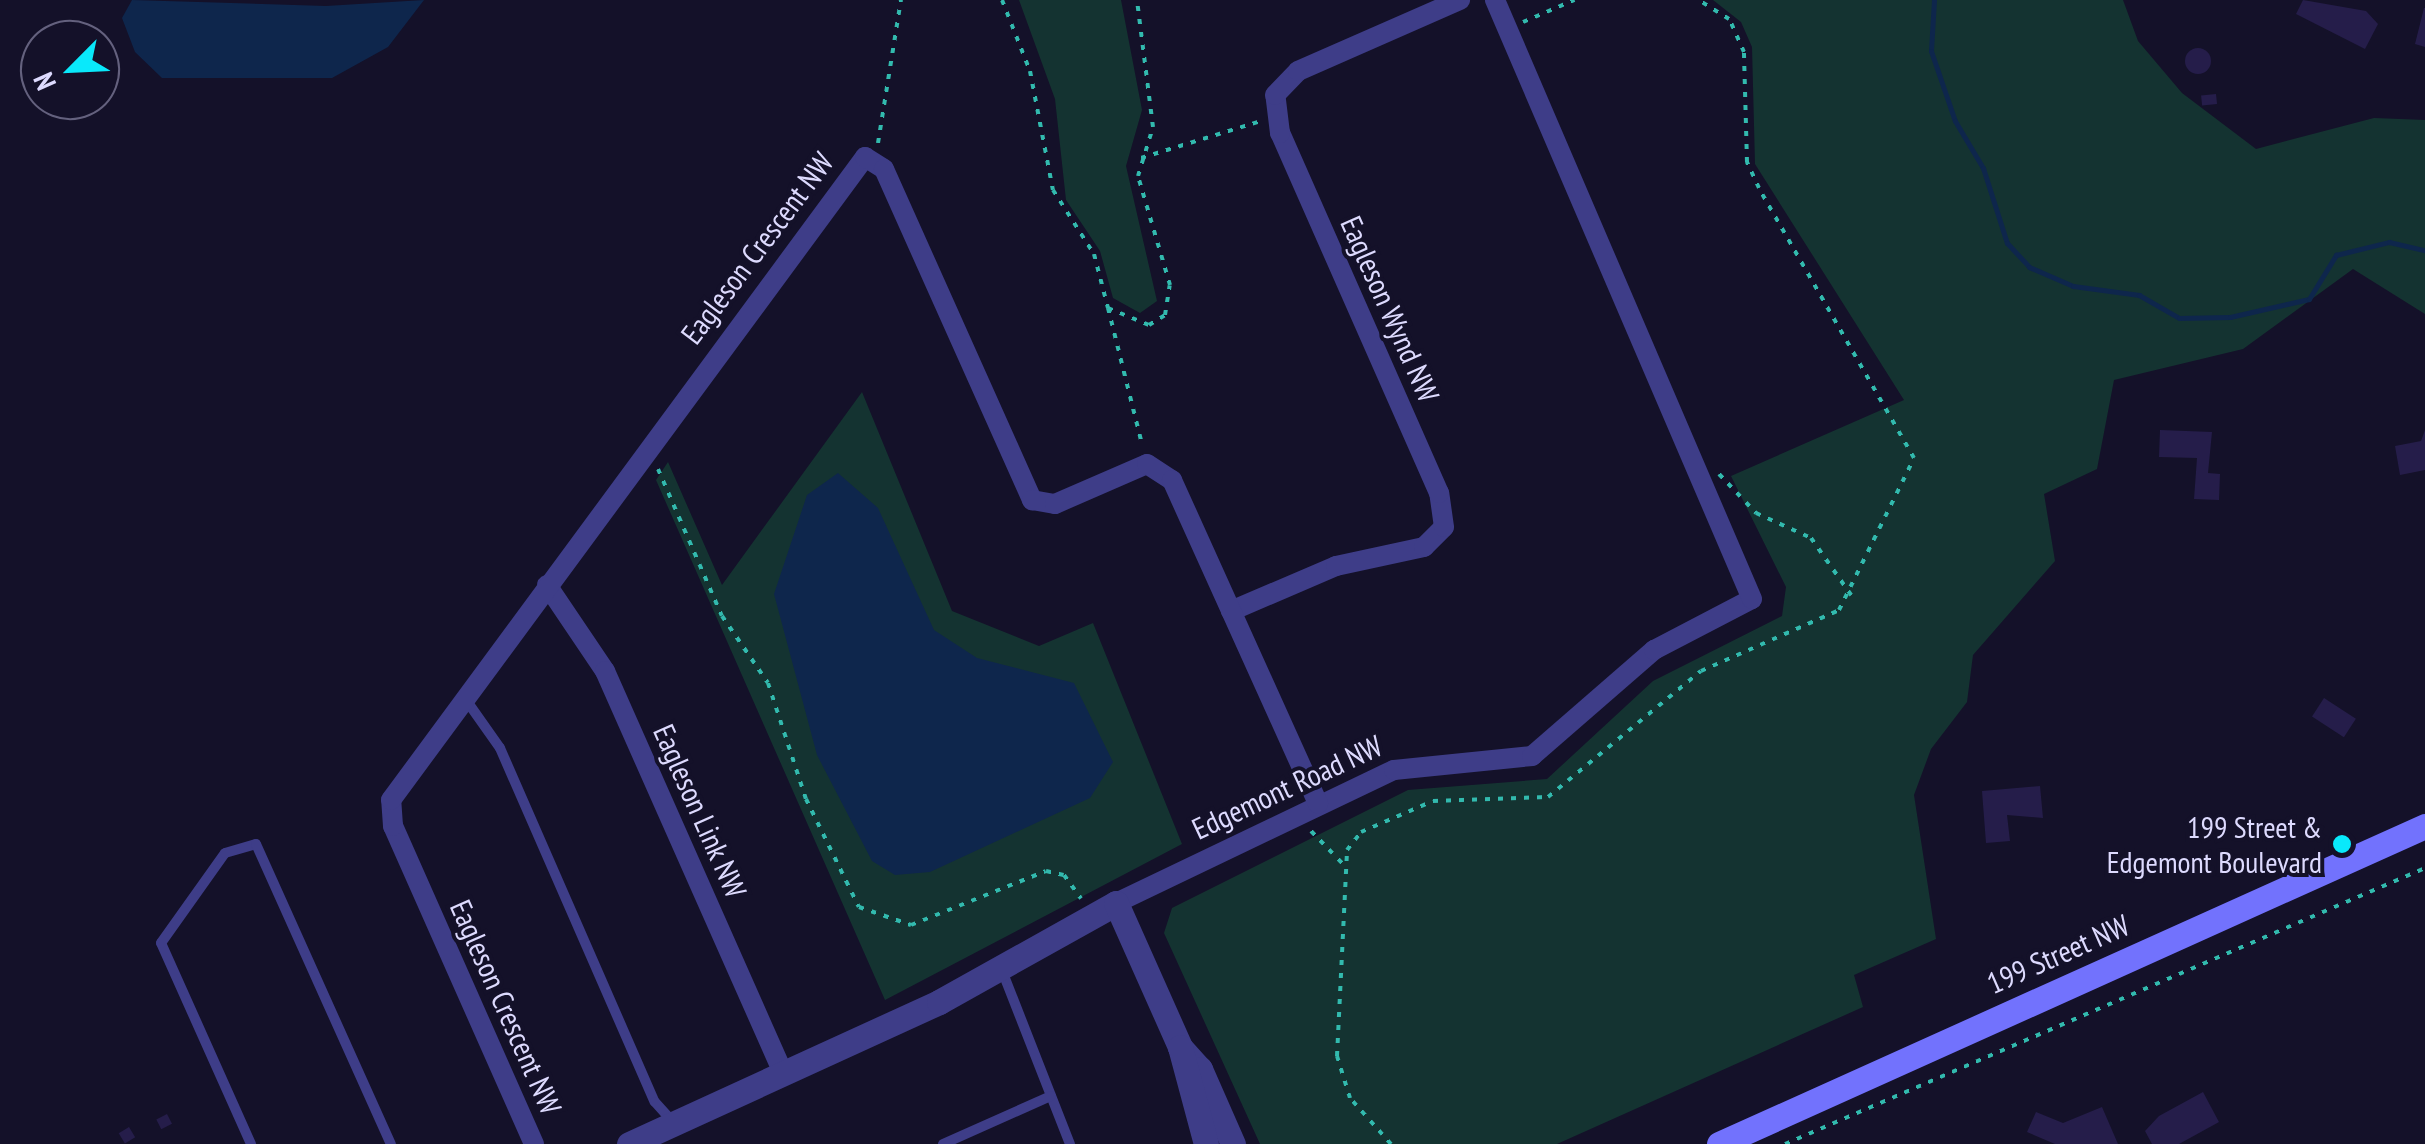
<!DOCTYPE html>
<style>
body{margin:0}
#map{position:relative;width:2425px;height:1144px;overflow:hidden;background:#141129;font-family:"PT Sans Narrow",sans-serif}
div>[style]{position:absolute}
.green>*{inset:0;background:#143331}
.water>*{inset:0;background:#0e264c}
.stream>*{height:5px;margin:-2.5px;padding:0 2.5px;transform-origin:2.5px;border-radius:2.5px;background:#0e264c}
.building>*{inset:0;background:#251d4a;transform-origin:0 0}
.round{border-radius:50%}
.path>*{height:4px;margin-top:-2px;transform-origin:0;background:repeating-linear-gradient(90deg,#32baae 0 5px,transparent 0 13px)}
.service>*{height:10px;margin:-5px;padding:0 5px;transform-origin:5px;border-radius:5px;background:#3e3d88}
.minor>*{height:20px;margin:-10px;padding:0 10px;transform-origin:10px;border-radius:10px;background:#3e3d88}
.tertiary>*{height:25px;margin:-12.5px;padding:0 12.5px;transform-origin:12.5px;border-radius:12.5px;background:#3e3d88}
.secondary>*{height:25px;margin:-12.5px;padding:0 12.5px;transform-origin:12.5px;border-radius:12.5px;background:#7272fd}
.dots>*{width:28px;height:28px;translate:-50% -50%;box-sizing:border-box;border:5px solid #141129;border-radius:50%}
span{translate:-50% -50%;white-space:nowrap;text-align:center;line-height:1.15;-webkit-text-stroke:8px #141129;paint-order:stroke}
.street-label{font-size:30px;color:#dddafe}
.poi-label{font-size:30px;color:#dddafe}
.right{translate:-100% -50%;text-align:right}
.north{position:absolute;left:20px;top:20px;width:100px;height:100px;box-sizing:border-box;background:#141129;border:2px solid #64617e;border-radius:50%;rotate:246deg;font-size:28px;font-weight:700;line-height:40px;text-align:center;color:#dddafe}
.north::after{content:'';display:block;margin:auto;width:35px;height:45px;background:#09e9fb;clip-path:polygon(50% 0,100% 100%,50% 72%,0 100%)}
</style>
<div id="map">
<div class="green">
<i style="clip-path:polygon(1019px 0,1121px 0,1142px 110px,1126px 166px,1157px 301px,1140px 313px,1113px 298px,1100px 251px,1066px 200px,1055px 99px)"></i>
<i style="clip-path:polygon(1713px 0,2123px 0,2138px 41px,2182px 93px,2256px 149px,2374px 118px,2425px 120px,2425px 314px,2353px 269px,2243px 349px,2114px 380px,2097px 469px,2044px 494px,2055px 561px,1973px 655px,1967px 702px,1931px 749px,1914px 795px,1936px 939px,1854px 975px,1863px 1007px,1557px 1144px,1260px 1144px,1164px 933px,1172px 908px,1408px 790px,1547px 779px,1653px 681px,1782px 616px,1786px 587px,1731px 476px,1904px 400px,1755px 164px,1752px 47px,1741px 22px)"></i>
<i style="clip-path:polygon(862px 392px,952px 611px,1039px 646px,1093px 623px,1182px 844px,885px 1000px,656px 480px,668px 462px,722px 585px)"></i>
</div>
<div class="water">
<i style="clip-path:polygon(132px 0,326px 6px,424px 0,388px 47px,332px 78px,162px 78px,135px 52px,122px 18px)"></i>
<i style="clip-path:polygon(838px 473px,878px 508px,934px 630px,977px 658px,1074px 683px,1113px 762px,1090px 798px,930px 872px,895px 875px,872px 861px,817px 755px,774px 594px,807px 495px)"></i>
</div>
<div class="stream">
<i style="left:1934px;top:0;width:51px;rotate:93.4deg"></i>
<i style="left:1931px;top:51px;width:74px;rotate:71.1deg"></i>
<i style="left:1955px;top:121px;width:55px;rotate:59.2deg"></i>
<i style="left:1983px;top:168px;width:79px;rotate:72.3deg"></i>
<i style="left:2007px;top:243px;width:33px;rotate:47deg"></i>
<i style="left:2029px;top:267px;width:48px;rotate:23.4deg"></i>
<i style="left:2073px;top:286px;width:67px;rotate:7.8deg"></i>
<i style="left:2139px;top:295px;width:46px;rotate:29.9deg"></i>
<i style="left:2179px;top:318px;width:51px;rotate:-1.1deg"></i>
<i style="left:2230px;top:317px;width:81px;rotate:-12.8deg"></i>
<i style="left:2309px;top:299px;width:52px;rotate:-58.5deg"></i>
<i style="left:2336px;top:255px;width:55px;rotate:-13.8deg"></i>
<i style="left:2389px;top:242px;width:37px;rotate:13deg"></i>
</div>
<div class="building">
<i style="clip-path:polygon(2303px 0,2366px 11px,2378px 24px,2365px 49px,2296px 14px)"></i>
<i style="clip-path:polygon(2424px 8px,2425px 8px,2425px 47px,2415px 44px)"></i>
<i class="round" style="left:2185px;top:48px;width:26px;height:26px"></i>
<i style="left:2216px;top:94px;width:10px;height:15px;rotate:84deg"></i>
<i style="clip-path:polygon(2160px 430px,2212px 432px,2208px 473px,2220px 474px,2219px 500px,2194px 499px,2197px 458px,2159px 457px)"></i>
<i style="clip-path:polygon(2425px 430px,2425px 470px,2400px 475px,2395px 446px,2421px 441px)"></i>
<i style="left:2324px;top:698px;width:38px;height:22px;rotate:33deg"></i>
<i style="clip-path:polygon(2040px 786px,2043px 818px,2007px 815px,2010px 841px,1986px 843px,1982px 791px)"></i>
<i style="clip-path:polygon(2203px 1092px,2219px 1122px,2179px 1144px,2152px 1144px,2145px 1131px,2159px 1116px)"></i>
<i style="clip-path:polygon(2102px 1107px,2118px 1144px,2055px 1144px,2027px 1132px,2036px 1112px,2063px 1123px)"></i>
<i style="left:167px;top:1114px;width:11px;height:12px;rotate:63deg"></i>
<i style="left:129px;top:1127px;width:12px;height:12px;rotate:59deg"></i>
</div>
<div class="path">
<i style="left:1002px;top:0;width:76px;rotate:68.5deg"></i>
<i style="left:1030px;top:71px;width:121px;rotate:79.1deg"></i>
<i style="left:1053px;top:190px;width:76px;rotate:57.4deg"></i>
<i style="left:1094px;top:254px;width:56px;rotate:75.5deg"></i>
<i style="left:1108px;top:308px;width:44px;rotate:22.5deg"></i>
<i style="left:1149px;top:325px;width:19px;rotate:-32deg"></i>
<i style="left:1165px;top:315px;width:30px;rotate:-81deg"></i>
<i style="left:1170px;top:285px;width:114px;rotate:-106.4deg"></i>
<i style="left:1138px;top:176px;width:51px;rotate:-73deg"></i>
<i style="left:1153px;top:127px;width:128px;rotate:-97.2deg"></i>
<i style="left:1523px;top:22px;width:56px;rotate:-23.3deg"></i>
<i style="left:878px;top:143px;width:145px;rotate:-80.9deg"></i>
<i style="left:1141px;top:158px;width:126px;rotate:-17.1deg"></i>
<i style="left:1108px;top:308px;width:140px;rotate:76deg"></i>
<i style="left:658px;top:469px;width:160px;rotate:66.5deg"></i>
<i style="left:722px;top:616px;width:81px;rotate:55.5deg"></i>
<i style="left:768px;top:683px;width:122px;rotate:71.9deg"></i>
<i style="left:806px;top:799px;width:120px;rotate:63.9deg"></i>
<i style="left:859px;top:907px;width:55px;rotate:19.1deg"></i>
<i style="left:911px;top:925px;width:145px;rotate:-21.8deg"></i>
<i style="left:1046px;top:871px;width:18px;rotate:13deg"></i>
<i style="left:1064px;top:875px;width:29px;rotate:54deg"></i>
<i style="left:1719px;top:474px;width:54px;rotate:46.5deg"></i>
<i style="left:1756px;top:513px;width:60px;rotate:24.4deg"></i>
<i style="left:1811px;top:538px;width:70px;rotate:54.9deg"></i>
<i style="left:1311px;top:831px;width:45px;rotate:45.9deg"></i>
<i style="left:1391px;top:1144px;width:62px;rotate:-131.7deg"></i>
<i style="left:1350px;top:1098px;width:44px;rotate:-107.2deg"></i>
<i style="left:1337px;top:1056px;width:206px;rotate:-87.2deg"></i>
<i style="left:1347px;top:850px;width:23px;rotate:-52deg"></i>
<i style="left:1361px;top:832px;width:78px;rotate:-23.3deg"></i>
<i style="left:1433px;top:801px;width:115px;rotate:-2deg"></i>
<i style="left:1548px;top:797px;width:198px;rotate:-39.5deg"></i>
<i style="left:1701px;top:671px;width:151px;rotate:-23.8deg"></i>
<i style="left:1839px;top:610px;width:169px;rotate:-63.7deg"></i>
<i style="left:1914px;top:458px;width:311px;rotate:-119.9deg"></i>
<i style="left:1759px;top:188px;width:29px;rotate:-115deg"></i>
<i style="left:1747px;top:162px;width:110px;rotate:-91.6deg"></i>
<i style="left:1744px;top:52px;width:36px;rotate:-114deg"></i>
<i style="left:1729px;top:19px;width:36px;rotate:-148deg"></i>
<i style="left:1785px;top:1144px;width:697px;rotate:-23.33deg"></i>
</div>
<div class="service">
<i style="left:464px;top:697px;width:62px;rotate:54.8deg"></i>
<i style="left:500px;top:748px;width:386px;rotate:66.4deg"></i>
<i style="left:655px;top:1102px;width:24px;rotate:48deg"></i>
<i style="left:1001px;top:968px;width:189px;rotate:68.6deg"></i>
<i style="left:251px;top:1144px;width:220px;rotate:-114.1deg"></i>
<i style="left:161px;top:943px;width:110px;rotate:-54.6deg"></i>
<i style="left:225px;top:853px;width:32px;rotate:-16deg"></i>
<i style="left:256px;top:844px;width:329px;rotate:65.8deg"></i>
<i style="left:943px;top:1144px;width:118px;rotate:-24deg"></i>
</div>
<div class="minor">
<i style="left:547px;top:585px;width:104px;rotate:56deg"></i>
<i style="left:605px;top:671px;width:436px;rotate:66.1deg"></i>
<i style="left:1231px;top:611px;width:114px;rotate:-23.2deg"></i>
<i style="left:1336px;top:566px;width:90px;rotate:-12.2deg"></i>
<i style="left:1424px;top:547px;width:28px;rotate:-45deg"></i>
<i style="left:1444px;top:527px;width:34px;rotate:-98deg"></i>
<i style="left:1439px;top:493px;width:394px;rotate:-113.8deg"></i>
<i style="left:1280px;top:133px;width:38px;rotate:-97deg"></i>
<i style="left:1275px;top:95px;width:33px;rotate:-46deg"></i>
<i style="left:1298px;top:71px;width:177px;rotate:-23.7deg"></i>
<i style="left:1116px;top:903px;width:308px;rotate:-25.6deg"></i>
<i style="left:1394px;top:770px;width:139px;rotate:-5.8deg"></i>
<i style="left:1532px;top:756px;width:162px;rotate:-41deg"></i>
<i style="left:1654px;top:650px;width:110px;rotate:-27.5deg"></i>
<i style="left:1752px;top:599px;width:652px;rotate:-113.22deg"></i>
<i style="left:534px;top:1144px;width:348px;rotate:-113.9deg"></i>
<i style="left:393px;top:826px;width:26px;rotate:-94deg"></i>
<i style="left:391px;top:800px;width:799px;rotate:-53.6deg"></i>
<i style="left:865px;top:157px;width:22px;rotate:32deg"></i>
<i style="left:884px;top:169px;width:363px;rotate:65.9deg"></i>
<i style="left:1032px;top:500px;width:23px;rotate:10deg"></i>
<i style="left:1055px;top:504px;width:100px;rotate:-23.5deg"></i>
<i style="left:1147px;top:464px;width:30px;rotate:33deg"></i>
<i style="left:1172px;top:480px;width:355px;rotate:65.7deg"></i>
</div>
<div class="tertiary">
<i style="left:1180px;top:1047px;width:30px;rotate:48deg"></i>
<i style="left:1200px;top:1069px;width:82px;rotate:66.3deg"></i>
<i style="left:629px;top:1144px;width:341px;rotate:-24.6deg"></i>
<i style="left:939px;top:1002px;width:203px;rotate:-29.2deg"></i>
<i style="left:1116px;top:903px;width:158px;rotate:66deg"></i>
<i style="left:1180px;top:1047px;width:100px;rotate:75deg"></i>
</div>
<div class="secondary">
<i style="left:1719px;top:1144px;width:774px;rotate:-24.25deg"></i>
</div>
<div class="dots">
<i style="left:2342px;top:844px;background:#09e9fb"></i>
</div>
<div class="street-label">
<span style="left:757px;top:248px;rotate:-53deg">Eagleson Crescent NW</span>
<span style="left:1390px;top:309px;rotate:66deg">Eagleson Wynd NW</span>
<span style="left:1287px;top:787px;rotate:-25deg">Edgemont Road NW</span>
<span style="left:700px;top:811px;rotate:66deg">Eagleson Link NW</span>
<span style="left:2058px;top:954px;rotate:-24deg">199 Street NW</span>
<span style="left:506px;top:1007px;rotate:66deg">Eagleson Crescent NW</span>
</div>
<div class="poi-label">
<span class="right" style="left:2322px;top:844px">199 Street &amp;<br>Edgemont Boulevard</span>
</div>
<div class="north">N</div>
</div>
